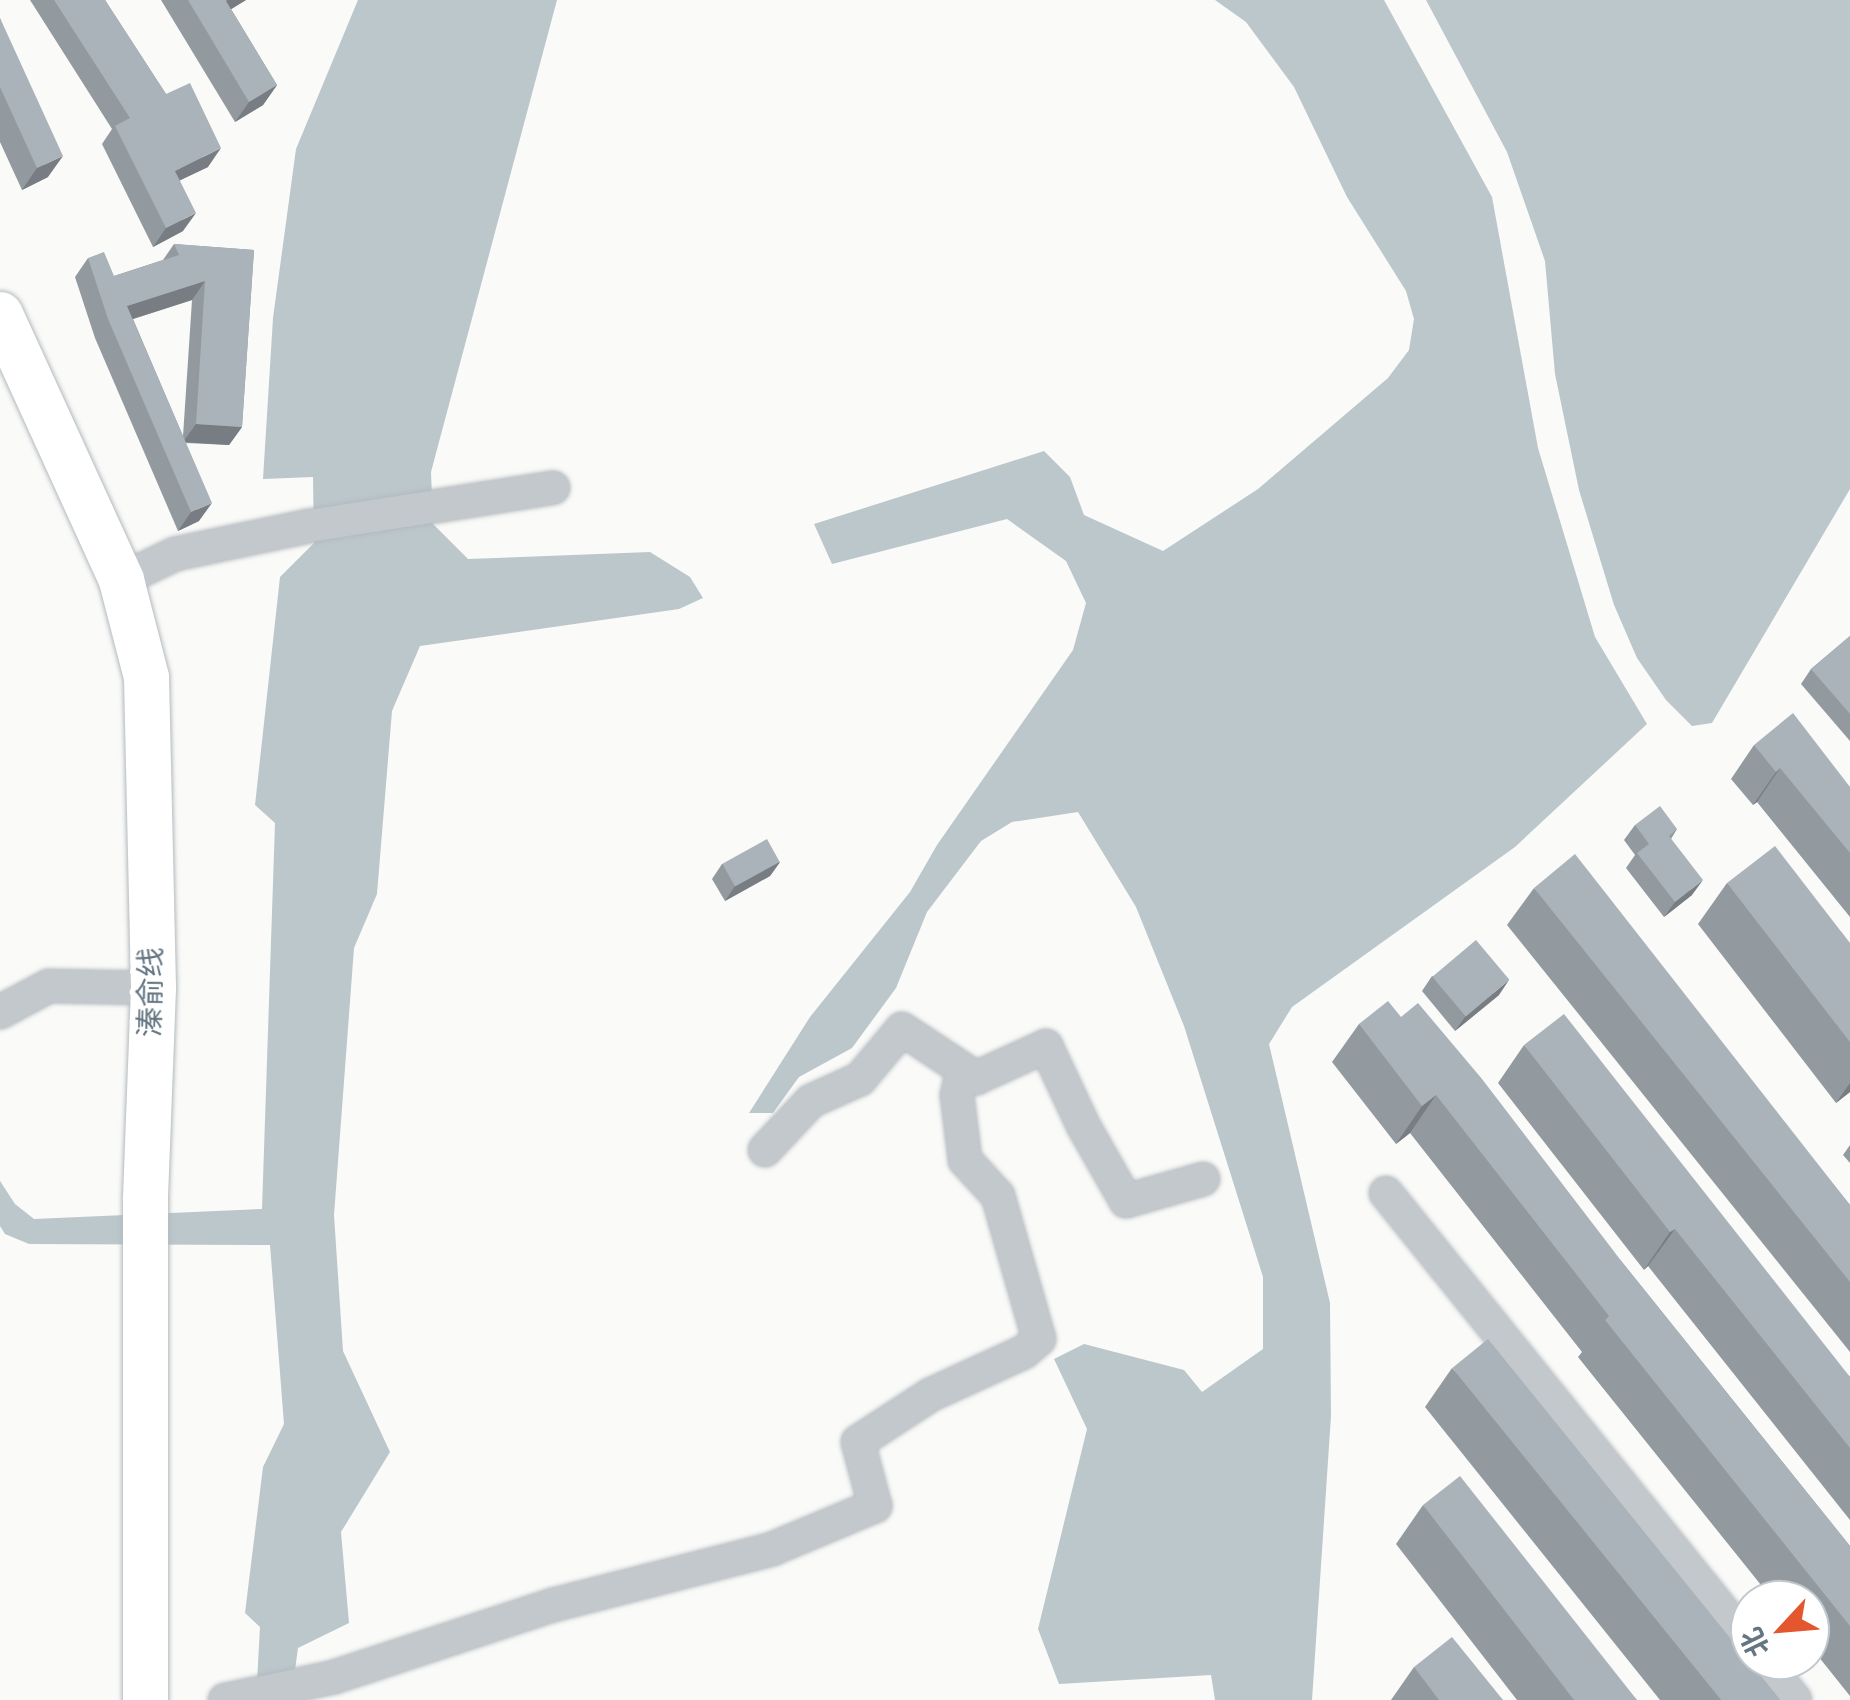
<!DOCTYPE html>
<meta charset="utf-8">
<style>
body{margin:0}
#map{position:relative;width:1850px;height:1700px;overflow:hidden;background:#fafaf8;font-family:Montserrat,"Noto Sans SC",sans-serif}
div>[style]{position:absolute}
.water>*{inset:0;background:#bbc7cb}
.roads{filter:drop-shadow(0 0 2px #b3babf) drop-shadow(0 0 2px #b3babf)}
.street>*{height:32px;margin:-16px;padding:0 16px;transform-origin:16px;border-radius:16px;background:#c3c8cc}
.secondary>*{height:45px;margin:-22.5px;padding:0 22.5px;transform-origin:22.5px;border-radius:22.5px;background:#fff}
.wall>*{inset:0;background:#929a9f}
.shaded-wall>*{inset:0;background:#777d82}
.building>*{inset:0;background:#aab3b9;transform-origin:0 0}
span{translate:-50% -50%;white-space:nowrap;text-align:center;line-height:1.15;-webkit-text-stroke:10px #fff;paint-order:stroke}
.street-label{font-size:30px;color:#657683}
.north{position:absolute;left:1730px;top:1580px;width:100px;height:100px;box-sizing:border-box;background:#fff;border:2px solid #c1c8cd;border-radius:50%;rotate:244deg;font-size:28px;font-weight:700;line-height:40px;text-align:center;color:#657683}
.north::after{content:'';display:block;margin:auto;width:35px;height:45px;background:#e4572e;clip-path:polygon(50% 0,100% 100%,50% 72%,0 100%)}
</style>
<div id="map">
<div class="water">
<i style="clip-path:polygon(358px 0,557px 0,431px 472px,433px 524px,468px 559px,650px 552px,690px 577px,703px 598px,679px 609px,420px 646px,392px 711px,377px 894px,354px 948px,334px 1215px,343px 1351px,390px 1452px,341px 1532px,349px 1623px,298px 1648px,291px 1700px,256px 1700px,260px 1627px,245px 1613px,263px 1467px,284px 1424px,270px 1245px,29px 1244px,5px 1234px,0 1226px,0 1181px,15px 1204px,34px 1219px,262px 1209px,275px 823px,255px 805px,280px 577px,314px 543px,313px 477px,263px 479px,273px 318px,296px 149px)"></i>
<i style="clip-path:polygon(1215px 0,1384px 0,1492px 197px,1538px 448px,1595px 637px,1647px 724px,1515px 847px,1292px 1007px,1269px 1044px,1330px 1303px,1331px 1416px,1312px 1700px,1215px 1700px,1211px 1675px,1059px 1684px,1038px 1629px,1087px 1429px,1054px 1359px,1084px 1344px,1184px 1370px,1202px 1392px,1263px 1349px,1263px 1277px,1184px 1026px,1136px 907px,1078px 812px,1012px 822px,981px 841px,927px 912px,896px 988px,852px 1048px,799px 1077px,773px 1113px,749px 1113px,810px 1017px,910px 892px,937px 845px,1073px 650px,1086px 603px,1066px 561px,1007px 519px,832px 564px,814px 524px,1044px 451px,1070px 477px,1084px 515px,1163px 551px,1258px 489px,1388px 378px,1409px 350px,1414px 319px,1406px 291px,1347px 197px,1294px 87px,1246px 22px)"></i>
<i style="clip-path:polygon(1426px 0,1850px 0,1850px 489px,1712px 723px,1692px 726px,1666px 700px,1637px 658px,1614px 605px,1579px 490px,1555px 374px,1545px 261px,1507px 152px)"></i>
</div>
<div class="roads">
<div class="street">
<i style="left:121px;top:580px;width:60px;rotate:-25.7deg"></i>
<i style="left:175px;top:554px;width:137px;rotate:-11.8deg"></i>
<i style="left:309px;top:526px;width:247px;rotate:-8.9deg"></i>
<i style="left:0;top:1012px;width:55px;rotate:-28deg"></i>
<i style="left:49px;top:986px;width:104px;rotate:1.1deg"></i>
<i style="left:765px;top:1150px;width:67px;rotate:-46.8deg"></i>
<i style="left:811px;top:1101px;width:54px;rotate:-24.2deg"></i>
<i style="left:860px;top:1079px;width:65px;rotate:-50deg"></i>
<i style="left:902px;top:1029px;width:89px;rotate:33.5deg"></i>
<i style="left:976px;top:1078px;width:77px;rotate:-24.6deg"></i>
<i style="left:1046px;top:1046px;width:89px;rotate:64.9deg"></i>
<i style="left:1084px;top:1127px;width:85px;rotate:60.4deg"></i>
<i style="left:1126px;top:1201px;width:80px;rotate:-15.9deg"></i>
<i style="left:1386px;top:1193px;width:580px;rotate:51.16deg"></i>
<i style="left:1763px;top:1660px;width:51px;rotate:51.3deg"></i>
<i style="left:225px;top:1700px;width:111px;rotate:-11.9deg"></i>
<i style="left:334px;top:1677px;width:231px;rotate:-18.2deg"></i>
<i style="left:553px;top:1605px;width:226px;rotate:-14.3deg"></i>
<i style="left:772px;top:1549px;width:112px;rotate:-22.7deg"></i>
<i style="left:875px;top:1506px;width:66px;rotate:-104.9deg"></i>
<i style="left:858px;top:1442px;width:86px;rotate:-33.1deg"></i>
<i style="left:930px;top:1395px;width:103px;rotate:-24.6deg"></i>
<i style="left:1024px;top:1352px;width:20px;rotate:-41deg"></i>
<i style="left:1039px;top:1339px;width:149px;rotate:-106deg"></i>
<i style="left:998px;top:1196px;width:49px;rotate:-132.5deg"></i>
<i style="left:965px;top:1160px;width:65px;rotate:-97deg"></i>
<i style="left:957px;top:1095px;width:26px;rotate:-77deg"></i>
</div>
<div class="secondary">
<i style="left:0;top:314px;width:292px;rotate:65.5deg"></i>
<i style="left:121px;top:580px;width:100px;rotate:75.5deg"></i>
<i style="left:146px;top:677px;width:311px;rotate:88.7deg"></i>
<i style="left:153px;top:988px;width:212px;rotate:92.2deg"></i>
<i style="left:145px;top:1200px;width:500px;rotate:90deg"></i>
</div>
</div>
<div class="wall">
<i style="clip-path:polygon(30px 0,105px 0,166px 94px,208px 167px,180px 180px,183px 231px,153px 247px,102px 144px,112px 129px)"></i>
<i style="clip-path:polygon(161px 0,246px 0,231px 9px,277px 85px,263px 105px,235px 122px)"></i>
<i style="clip-path:polygon(0 18px,48px 177px,22px 190px,0 142px)"></i>
<i style="clip-path:polygon(evenodd,174px 244px,254px 250px,242px 427px,229px 445px,186px 443px,199px 521px,178px 531px,95px 338px,75px 277px,88px 258px,114px 276px,163px 260px,174px 244px,192px 300px,183px 436px,133px 319px,192px 300px)"></i>
<i style="clip-path:polygon(1850px 636px,1850px 741px,1801px 684px,1811px 669px)"></i>
<i style="clip-path:polygon(1754px 745px,1850px 787px,1850px 917px,1757px 802px,1753px 805px,1731px 779px)"></i>
<i style="clip-path:polygon(1635px 825px,1677px 829px,1671px 839px,1692px 895px,1664px 917px,1626px 868px,1635px 855px,1624px 840px)"></i>
<i style="clip-path:polygon(780px 862px,770px 876px,725px 901px,712px 879px,722px 864px)"></i>
<i style="clip-path:polygon(1727px 883px,1850px 943px,1850px 1092px,1836px 1103px,1698px 924px)"></i>
<i style="clip-path:polygon(1534px 888px,1812px 1158px,1850px 1205px,1850px 1352px,1507px 925px)"></i>
<i style="clip-path:polygon(1432px 976px,1499px 995px,1455px 1031px,1422px 991px)"></i>
<i style="clip-path:polygon(1401px 1017px,1622px 1262px,1850px 1546px,1850px 1696px,1810px 1646px,1810px 1600px,1773px 1600px,1578px 1357px,1582px 1352px,1410px 1133px,1396px 1144px,1332px 1062px,1359px 1024px)"></i>
<i style="clip-path:polygon(1524px 1045px,1850px 1377px,1850px 1520px,1648px 1266px,1644px 1270px,1498px 1083px)"></i>
<i style="clip-path:polygon(1850px 1145px,1850px 1163px,1843px 1155px)"></i>
<i style="clip-path:polygon(1452px 1368px,1779px 1700px,1660px 1700px,1425px 1407px)"></i>
<i style="clip-path:polygon(1423px 1505px,1637px 1700px,1517px 1700px,1396px 1544px)"></i>
<i style="clip-path:polygon(1414px 1667px,1503px 1700px,1391px 1700px)"></i>
</div>
<div class="shaded-wall">
<i style="clip-path:polygon(227px 0,246px 0,212px 21px)"></i>
<i style="clip-path:polygon(277px 85px,263px 105px,235px 122px,249px 102px)"></i>
<i style="clip-path:polygon(221px 148px,208px 167px,162px 189px,175px 171px)"></i>
<i style="clip-path:polygon(63px 156px,48px 177px,22px 190px,37px 168px)"></i>
<i style="clip-path:polygon(196px 213px,183px 231px,153px 247px,166px 228px)"></i>
<i style="clip-path:polygon(205px 281px,192px 300px,114px 325px,127px 306px)"></i>
<i style="clip-path:polygon(196px 424px,242px 427px,229px 445px,183px 442px)"></i>
<i style="clip-path:polygon(212px 503px,199px 521px,178px 531px,191px 512px)"></i>
<i style="clip-path:polygon(1780px 768px,1757px 802px,1753px 805px,1776px 772px)"></i>
<i style="clip-path:polygon(780px 862px,770px 876px,725px 901px,735px 886px)"></i>
<i style="clip-path:polygon(1703px 880px,1692px 895px,1664px 917px,1675px 902px)"></i>
<i style="clip-path:polygon(1509px 980px,1499px 995px,1455px 1031px,1465px 1017px)"></i>
<i style="clip-path:polygon(1850px 1083px,1850px 1092px,1836px 1103px)"></i>
<i style="clip-path:polygon(1436px 1095px,1410px 1133px,1396px 1144px,1422px 1106px)"></i>
<i style="clip-path:polygon(1675px 1229px,1648px 1266px,1644px 1270px,1670px 1232px)"></i>
</div>
<div class="building">
<i style="clip-path:polygon(54px 0,105px 0,166px 94px,190px 83px,221px 148px,175px 171px,196px 213px,166px 228px,115px 126px,130px 118px)"></i>
<i style="clip-path:polygon(188px 0,227px 0,226px 1px,277px 85px,249px 102px)"></i>
<i style="clip-path:polygon(0 18px,63px 156px,37px 168px,0 87px)"></i>
<i style="clip-path:polygon(174px 244px,254px 250px,242px 427px,196px 424px,205px 281px,127px 306px,212px 503px,191px 512px,108px 319px,88px 258px,104px 252px,114px 276px,179px 255px)"></i>
<i style="clip-path:polygon(1850px 636px,1850px 714px,1811px 669px)"></i>
<i style="clip-path:polygon(1793px 713px,1850px 787px,1850px 853px,1780px 768px,1776px 772px,1754px 745px)"></i>
<i style="clip-path:polygon(1660px 806px,1677px 829px,1669px 836px,1703px 880px,1675px 902px,1637px 853px,1649px 844px,1635px 825px)"></i>
<i style="left:767px;top:839px;width:26px;height:51px;rotate:61deg"></i>
<i style="clip-path:polygon(1775px 846px,1850px 943px,1850px 1042px,1727px 883px)"></i>
<i style="clip-path:polygon(1575px 854px,1850px 1205px,1850px 1282px,1534px 888px)"></i>
<i style="left:1476px;top:940px;width:52px;height:57px;rotate:50deg"></i>
<i style="clip-path:polygon(1388px 1001px,1401px 1017px,1418px 1003px,1482px 1079px,1622px 1262px,1850px 1546px,1850px 1626px,1605px 1320px,1609px 1316px,1436px 1095px,1422px 1106px,1359px 1024px)"></i>
<i style="clip-path:polygon(1564px 1014px,1850px 1377px,1850px 1448px,1675px 1229px,1670px 1232px,1524px 1045px)"></i>
<i style="left:1488px;top:1339px;width:464px;height:46px;rotate:51deg"></i>
<i style="clip-path:polygon(1460px 1476px,1637px 1700px,1574px 1700px,1423px 1505px)"></i>
<i style="clip-path:polygon(1452px 1637px,1503px 1700px,1439px 1700px,1414px 1667px)"></i>
</div>
<div class="street-label">
<span style="left:151px;top:992px;rotate:-89deg">溱俞线</span>
</div>
<div class="north">北</div>
</div>
